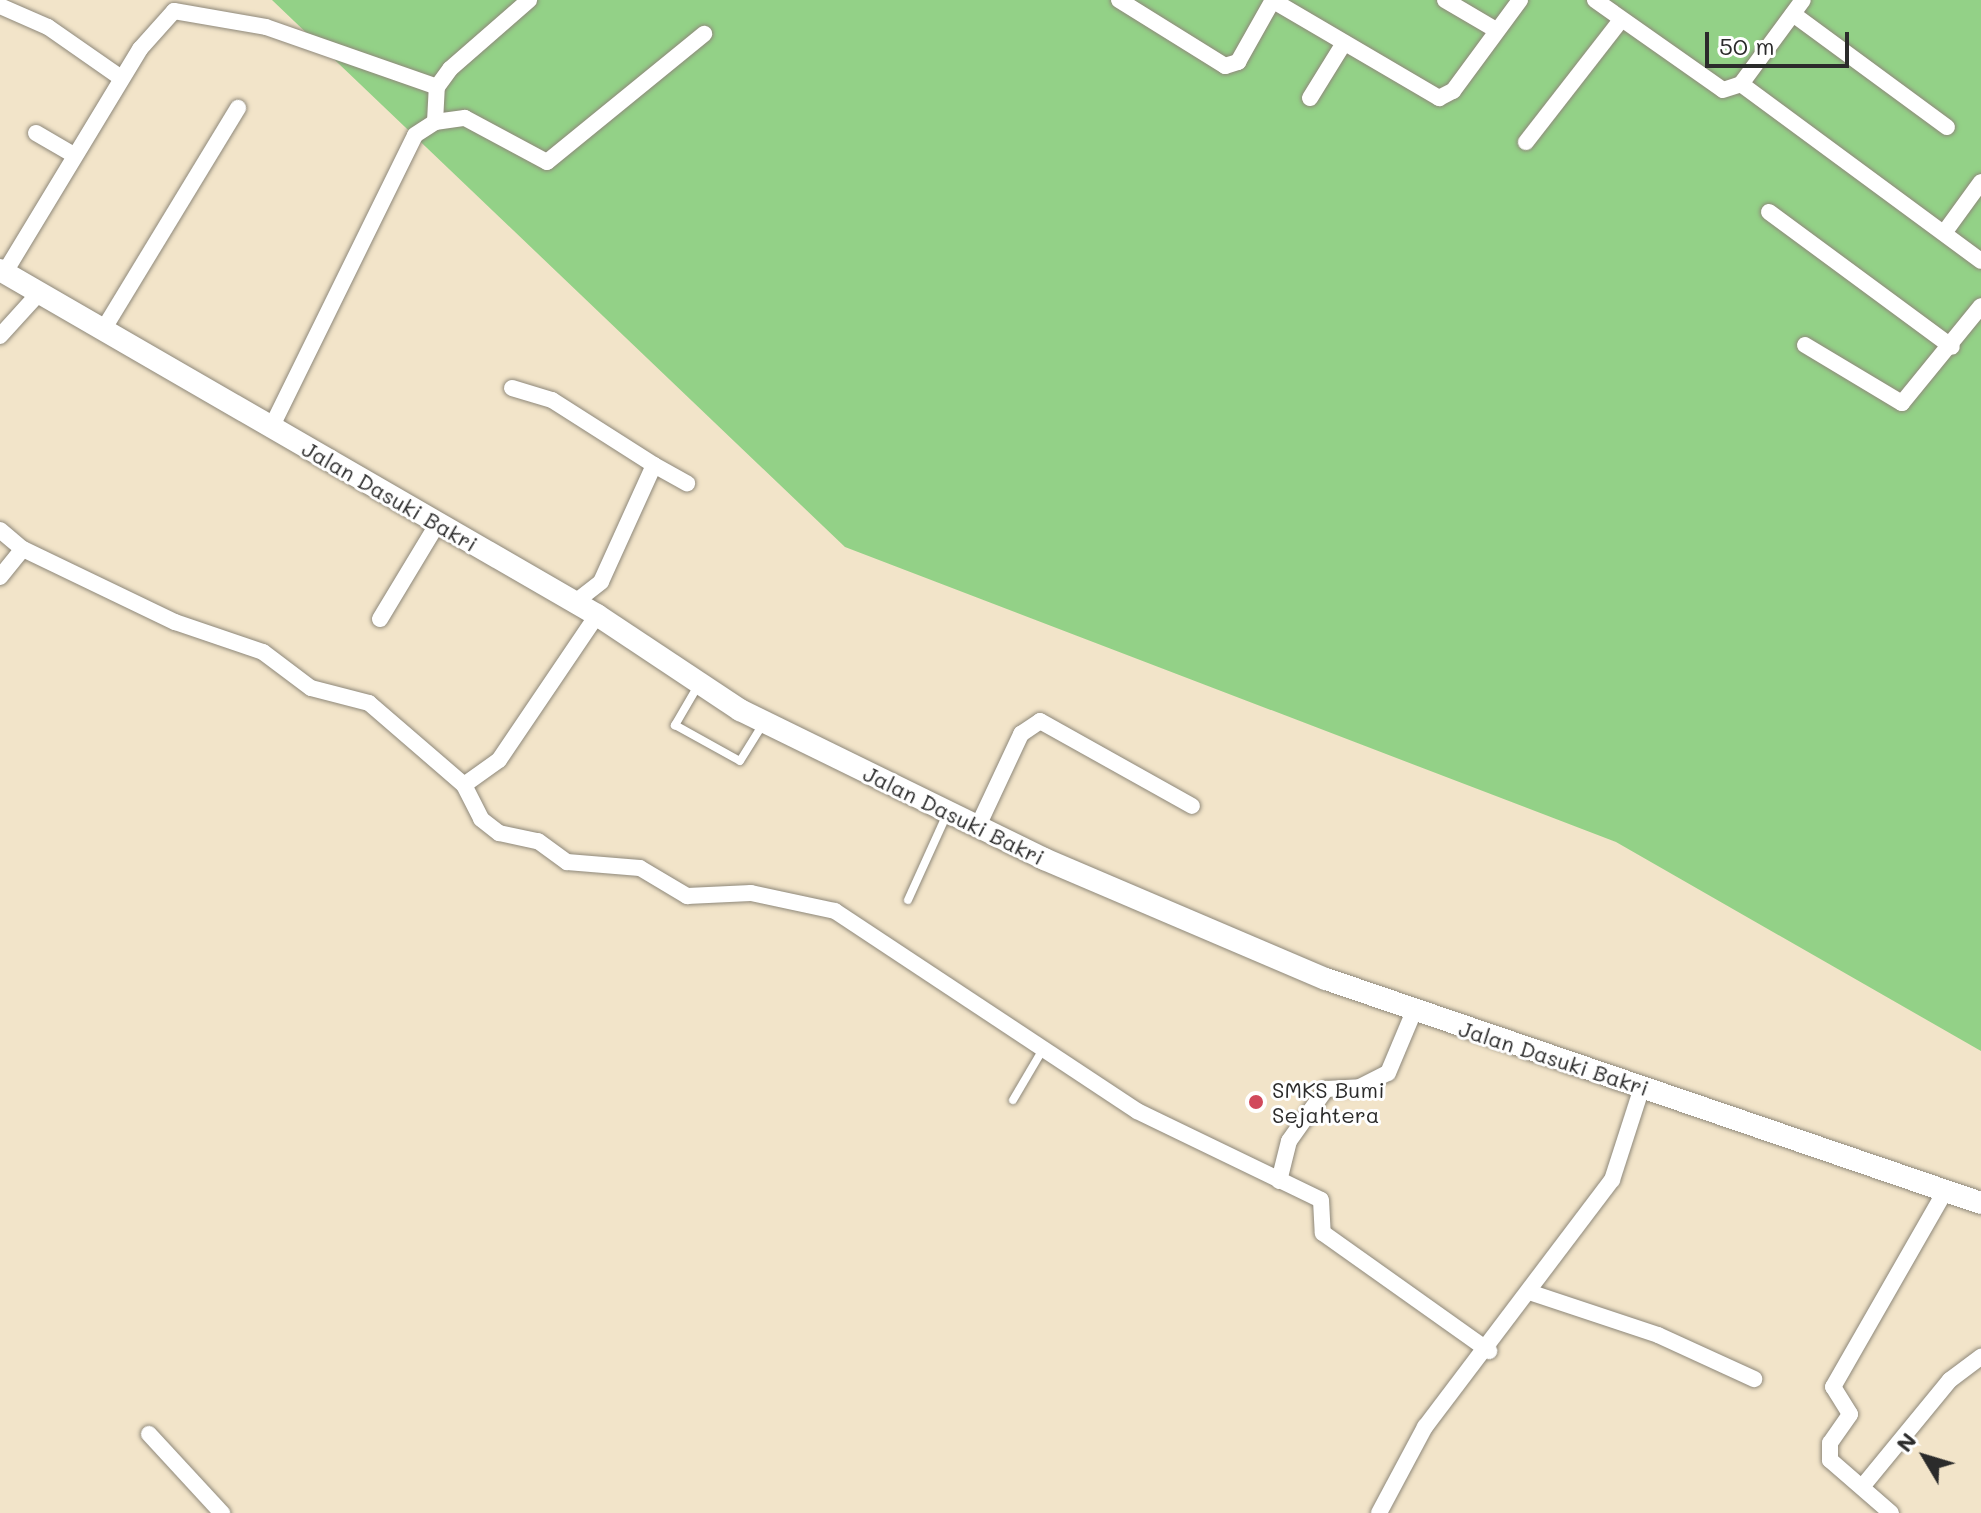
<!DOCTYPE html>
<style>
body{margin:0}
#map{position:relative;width:1981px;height:1513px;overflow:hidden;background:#f2e4c9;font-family:Mali,sans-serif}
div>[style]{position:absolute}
.green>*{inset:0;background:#93d187}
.roads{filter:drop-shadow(0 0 2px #8e887a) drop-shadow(0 0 2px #8e887a)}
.service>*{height:8px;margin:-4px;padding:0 4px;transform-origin:4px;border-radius:4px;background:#fff}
.minor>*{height:16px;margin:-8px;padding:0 8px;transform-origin:8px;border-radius:8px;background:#fff}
.secondary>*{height:22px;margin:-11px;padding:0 11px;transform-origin:11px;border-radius:11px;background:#fff}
.dots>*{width:22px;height:22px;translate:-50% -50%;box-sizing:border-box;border:4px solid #fff;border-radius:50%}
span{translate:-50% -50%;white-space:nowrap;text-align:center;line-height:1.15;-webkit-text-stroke:6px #fff;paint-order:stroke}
.street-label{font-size:22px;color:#2b2b2b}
.poi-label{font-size:22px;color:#2b2b2b}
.left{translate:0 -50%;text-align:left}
.north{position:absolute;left:1885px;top:1417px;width:80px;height:80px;-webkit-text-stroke:6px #fff;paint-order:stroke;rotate:308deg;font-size:22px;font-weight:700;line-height:32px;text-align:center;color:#2b2b2b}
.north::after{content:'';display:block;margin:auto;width:28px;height:36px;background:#2b2b2b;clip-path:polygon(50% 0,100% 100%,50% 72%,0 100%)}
.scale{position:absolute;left:1705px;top:32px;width:144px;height:36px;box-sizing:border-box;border:4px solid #2b2b2b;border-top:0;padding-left:10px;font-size:24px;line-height:28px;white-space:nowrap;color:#2b2b2b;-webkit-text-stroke:6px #fff;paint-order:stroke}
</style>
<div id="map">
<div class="green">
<i style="clip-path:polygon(272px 0,1981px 0,1981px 1051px,1616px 842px,845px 547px)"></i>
</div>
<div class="roads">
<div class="service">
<i style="left:699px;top:684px;width:48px;rotate:120.3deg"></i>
<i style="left:675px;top:725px;width:74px;rotate:29deg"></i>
<i style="left:740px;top:761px;width:44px;rotate:-58.1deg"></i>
<i style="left:908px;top:900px;width:97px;rotate:-65.6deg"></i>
<i style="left:1013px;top:1100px;width:59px;rotate:-59.5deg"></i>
</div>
<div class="minor">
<i style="left:1119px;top:0;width:125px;rotate:31.9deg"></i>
<i style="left:1225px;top:66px;width:14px;rotate:-17deg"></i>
<i style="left:1238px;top:62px;width:71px;rotate:-60.6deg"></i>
<i style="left:1272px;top:0;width:194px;rotate:30.4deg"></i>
<i style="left:1439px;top:98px;width:16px;rotate:-27deg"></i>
<i style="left:1453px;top:91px;width:113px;rotate:-53.6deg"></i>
<i style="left:1445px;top:0;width:59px;rotate:30.5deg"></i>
<i style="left:1595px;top:0;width:156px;rotate:35.1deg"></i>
<i style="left:1723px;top:90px;width:19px;rotate:-18deg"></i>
<i style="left:1741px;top:84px;width:104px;rotate:-53.6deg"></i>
<i style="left:0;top:6px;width:52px;rotate:23.6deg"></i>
<i style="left:48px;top:27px;width:89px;rotate:34.9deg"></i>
<i style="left:1793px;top:14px;width:191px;rotate:36.3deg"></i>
<i style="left:1741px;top:84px;width:298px;rotate:36.4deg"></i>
<i style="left:1310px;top:98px;width:65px;rotate:-58.3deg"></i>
<i style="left:435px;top:122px;width:35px;rotate:-87deg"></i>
<i style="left:437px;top:87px;width:22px;rotate:-54deg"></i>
<i style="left:450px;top:69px;width:105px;rotate:-41.1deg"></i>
<i style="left:36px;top:133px;width:44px;rotate:30.1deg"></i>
<i style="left:1526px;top:142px;width:155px;rotate:-52.1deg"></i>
<i style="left:1769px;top:212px;width:227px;rotate:36.4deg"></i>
<i style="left:1944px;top:233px;width:63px;rotate:-54deg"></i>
<i style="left:5px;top:272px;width:261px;rotate:-58.8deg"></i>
<i style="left:140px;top:49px;width:51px;rotate:-48.2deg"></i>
<i style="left:174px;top:11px;width:93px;rotate:9.9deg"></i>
<i style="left:266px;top:27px;width:181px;rotate:19.3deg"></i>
<i style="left:103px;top:330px;width:260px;rotate:-58.7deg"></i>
<i style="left:0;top:336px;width:58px;rotate:-47.8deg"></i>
<i style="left:1805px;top:345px;width:113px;rotate:30.9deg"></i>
<i style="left:1902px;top:403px;width:125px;rotate:-50.8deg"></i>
<i style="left:512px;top:388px;width:42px;rotate:16.7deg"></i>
<i style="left:552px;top:400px;width:121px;rotate:32.5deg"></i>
<i style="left:654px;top:465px;width:128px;rotate:114.4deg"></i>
<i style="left:601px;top:582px;width:33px;rotate:142deg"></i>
<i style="left:271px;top:428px;width:326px;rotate:-63.8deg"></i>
<i style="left:415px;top:135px;width:24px;rotate:-33deg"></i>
<i style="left:435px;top:122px;width:30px;rotate:-8deg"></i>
<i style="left:465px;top:118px;width:93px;rotate:28.2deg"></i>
<i style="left:547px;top:162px;width:203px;rotate:-39.2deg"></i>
<i style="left:654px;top:465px;width:38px;rotate:29deg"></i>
<i style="left:0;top:530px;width:30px;rotate:40deg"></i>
<i style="left:23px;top:549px;width:169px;rotate:25.7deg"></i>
<i style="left:175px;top:622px;width:93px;rotate:18.8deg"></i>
<i style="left:263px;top:652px;width:60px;rotate:36.9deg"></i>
<i style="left:311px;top:688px;width:60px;rotate:14.5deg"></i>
<i style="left:369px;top:703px;width:125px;rotate:40.8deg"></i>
<i style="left:464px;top:785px;width:38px;rotate:63deg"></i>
<i style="left:481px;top:819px;width:23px;rotate:38deg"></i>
<i style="left:499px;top:833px;width:40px;rotate:12deg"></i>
<i style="left:538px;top:841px;width:36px;rotate:36deg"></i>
<i style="left:567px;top:862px;width:73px;rotate:4.7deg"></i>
<i style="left:640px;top:868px;width:55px;rotate:30.8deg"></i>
<i style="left:687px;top:896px;width:64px;rotate:-2.7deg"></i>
<i style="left:751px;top:893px;width:86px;rotate:12.1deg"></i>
<i style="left:835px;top:911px;width:362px;rotate:33.5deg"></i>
<i style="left:1137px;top:1111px;width:204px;rotate:25.8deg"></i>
<i style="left:1321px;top:1200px;width:33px;rotate:87deg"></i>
<i style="left:1323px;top:1233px;width:204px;rotate:35.4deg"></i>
<i style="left:0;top:577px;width:36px;rotate:-51deg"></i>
<i style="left:380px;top:619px;width:112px;rotate:-58.9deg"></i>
<i style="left:464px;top:785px;width:43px;rotate:-35.5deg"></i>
<i style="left:499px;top:760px;width:175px;rotate:-55.9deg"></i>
<i style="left:978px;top:826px;width:102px;rotate:-64.9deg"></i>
<i style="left:1021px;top:734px;width:23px;rotate:-34deg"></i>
<i style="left:1040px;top:721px;width:174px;rotate:29.2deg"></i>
<i style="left:1279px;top:1181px;width:41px;rotate:-76deg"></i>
<i style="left:1289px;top:1141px;width:64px;rotate:-54.6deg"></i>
<i style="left:1326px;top:1089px;width:34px;rotate:-3deg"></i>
<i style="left:1360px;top:1087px;width:31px;rotate:-27deg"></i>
<i style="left:1388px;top:1073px;width:67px;rotate:-67.2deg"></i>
<i style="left:1532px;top:1293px;width:133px;rotate:18.4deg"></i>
<i style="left:1658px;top:1335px;width:106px;rotate:24.6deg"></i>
<i style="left:149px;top:1434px;width:108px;rotate:47.3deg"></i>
<i style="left:1862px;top:1487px;width:139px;rotate:-50.6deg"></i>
<i style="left:1950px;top:1380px;width:39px;rotate:-37deg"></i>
<i style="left:1379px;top:1513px;width:98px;rotate:-61.9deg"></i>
<i style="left:1425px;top:1427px;width:310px;rotate:-52.9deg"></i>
<i style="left:1612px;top:1180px;width:98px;rotate:-72.1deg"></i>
<i style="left:1891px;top:1513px;width:81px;rotate:-139deg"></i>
<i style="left:1830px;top:1460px;width:17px;rotate:-90deg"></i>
<i style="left:1830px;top:1443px;width:35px;rotate:-55deg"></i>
<i style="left:1850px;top:1414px;width:32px;rotate:-122deg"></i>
<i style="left:1833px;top:1387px;width:227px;rotate:-60.2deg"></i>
</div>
<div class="secondary">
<i style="left:0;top:270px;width:690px;rotate:30.02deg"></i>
<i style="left:597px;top:615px;width:172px;rotate:33.6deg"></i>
<i style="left:740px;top:710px;width:339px;rotate:26.1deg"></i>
<i style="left:1044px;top:859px;width:306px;rotate:23.1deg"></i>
<i style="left:1326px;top:979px;width:692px;rotate:18.88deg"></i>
</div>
</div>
<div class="dots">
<i style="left:1256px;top:1102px;background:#d1495b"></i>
</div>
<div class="street-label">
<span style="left:390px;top:496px;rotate:30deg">Jalan Dasuki Bakri</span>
<span style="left:954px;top:815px;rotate:26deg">Jalan Dasuki Bakri</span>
<span style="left:1554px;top:1058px;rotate:18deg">Jalan Dasuki Bakri</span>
</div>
<div class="poi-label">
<span class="left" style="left:1272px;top:1102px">SMKS Bumi<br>Sejahtera</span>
</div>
<div class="north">N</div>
<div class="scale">50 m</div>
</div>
